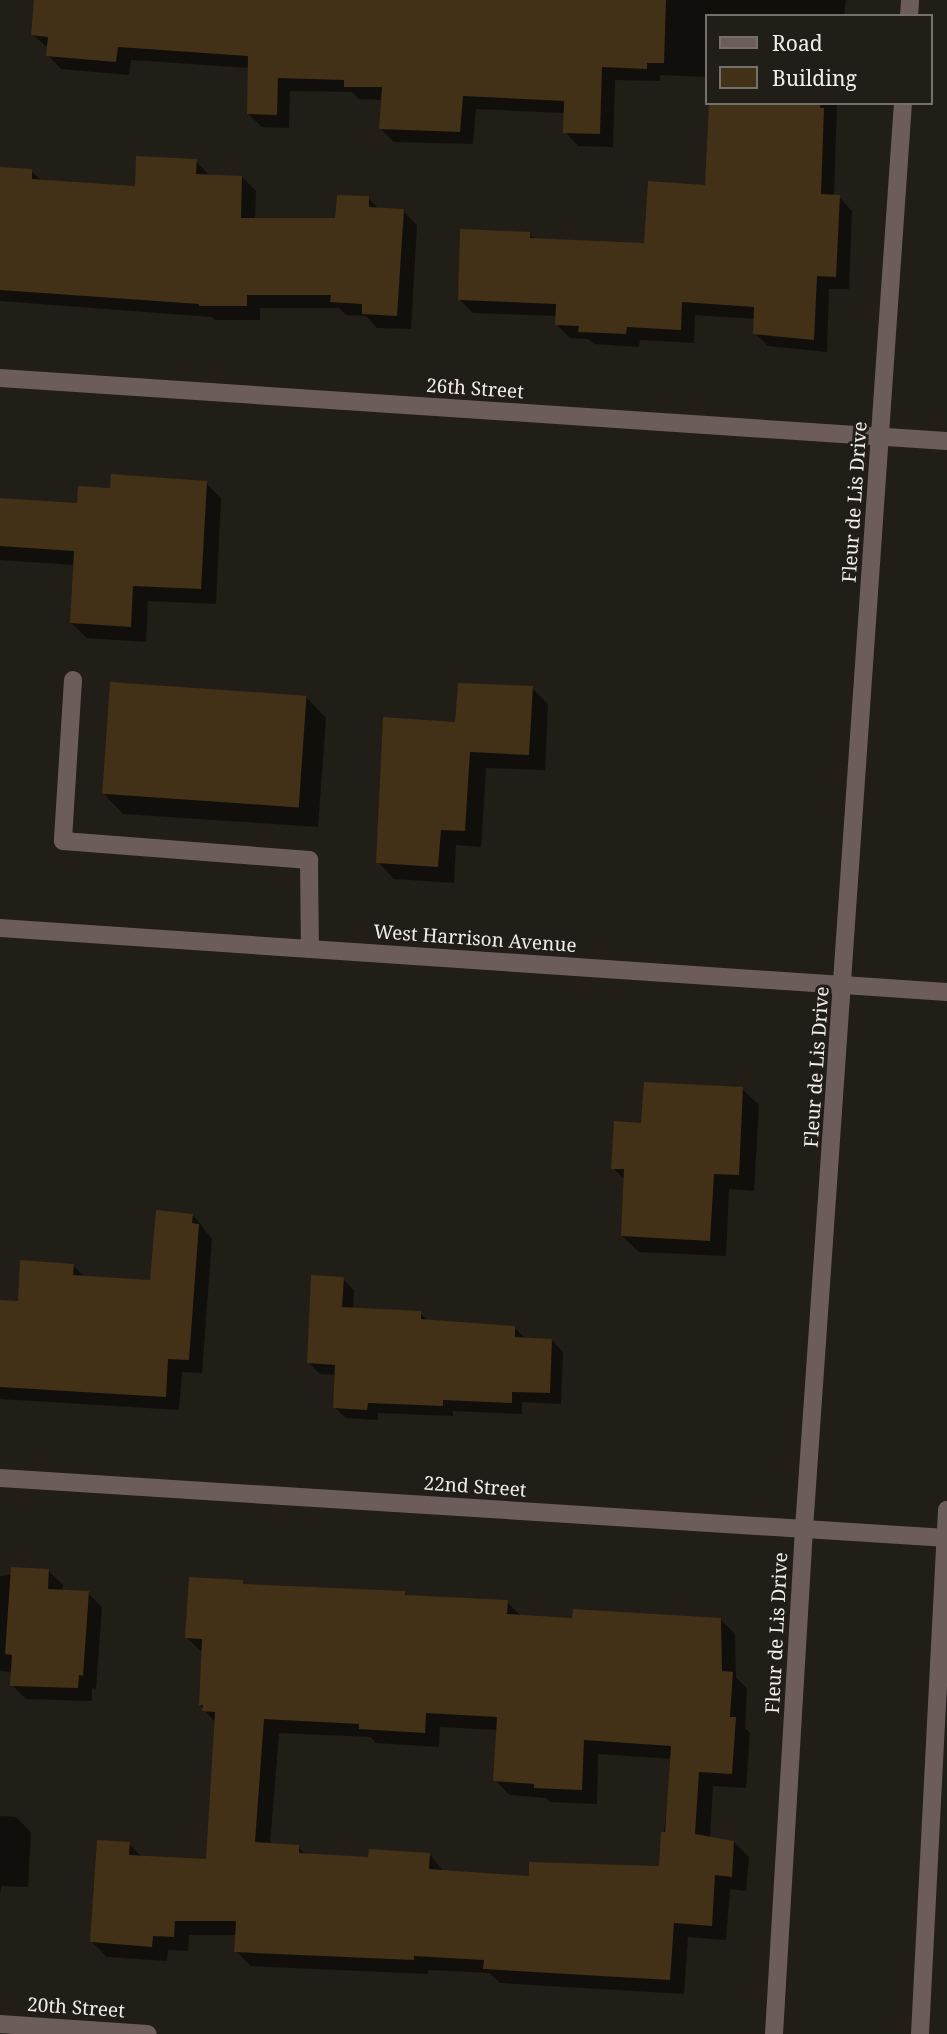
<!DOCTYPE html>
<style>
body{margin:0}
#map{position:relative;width:947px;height:2034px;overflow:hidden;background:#211d17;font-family:"Noto Serif",serif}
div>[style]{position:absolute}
.shadow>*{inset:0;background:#0007}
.building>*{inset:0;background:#423017;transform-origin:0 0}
.service>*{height:18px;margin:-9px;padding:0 9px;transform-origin:9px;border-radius:9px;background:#6d5d5a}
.minor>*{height:18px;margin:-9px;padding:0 9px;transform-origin:9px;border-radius:9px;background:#6d5d5a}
span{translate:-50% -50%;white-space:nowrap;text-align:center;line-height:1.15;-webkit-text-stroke:6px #211d17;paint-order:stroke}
.street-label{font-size:19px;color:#f1eeea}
.legend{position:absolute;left:705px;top:14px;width:228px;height:91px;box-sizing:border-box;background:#211d17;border:2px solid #74716b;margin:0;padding:9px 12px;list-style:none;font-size:21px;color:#f1eeea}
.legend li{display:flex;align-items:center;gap:14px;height:35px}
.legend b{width:35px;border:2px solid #74716b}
</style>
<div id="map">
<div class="shadow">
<i style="clip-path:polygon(36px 0,846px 0,844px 16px,707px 16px,707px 77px,660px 75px,660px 81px,615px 80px,613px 147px,578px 146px,565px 132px,565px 113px,476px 109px,473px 144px,394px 142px,381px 129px,383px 100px,359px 99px,352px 92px,290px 91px,289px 128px,262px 127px,248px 114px,250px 68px,131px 60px,129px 75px,61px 69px,48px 55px,48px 48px,33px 35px)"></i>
<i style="clip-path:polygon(710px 103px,837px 103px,834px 197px,839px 197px,852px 211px,849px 289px,829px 289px,827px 352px,768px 346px,755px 333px,756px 319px,695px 315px,694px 343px,640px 340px,639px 347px,594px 344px,588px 339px,570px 338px,556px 324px,557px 316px,473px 313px,459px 299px,529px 234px,536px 240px,645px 245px,707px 187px)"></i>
<i style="clip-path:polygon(196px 161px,210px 176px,242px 177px,256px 191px,255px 220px,337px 220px,368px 198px,380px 210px,403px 211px,417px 225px,411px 329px,377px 328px,366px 316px,346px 315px,339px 308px,260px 308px,260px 320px,215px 320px,212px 317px,0 301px,0 169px,31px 171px,42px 181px,136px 188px)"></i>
<i style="clip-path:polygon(206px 483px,221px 498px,216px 604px,148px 601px,146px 642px,87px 638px,71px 623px,75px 565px,0 560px,0 500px,78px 505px,111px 490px)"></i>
<i style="clip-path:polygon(532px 688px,548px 704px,545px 770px,486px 768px,481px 847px,456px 845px,454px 883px,394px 879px,378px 862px,457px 724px)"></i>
<i style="clip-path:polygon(306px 697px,326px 718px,318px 827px,123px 814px,103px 793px)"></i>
<i style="clip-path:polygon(742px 1089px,759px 1105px,754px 1191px,729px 1189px,726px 1256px,639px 1252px,622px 1236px,625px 1180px,613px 1168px,643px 1125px)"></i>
<i style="clip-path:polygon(193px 1215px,212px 1239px,202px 1373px,182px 1372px,179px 1410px,0 1399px,0 1302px,20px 1303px,73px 1265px,85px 1277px,152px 1282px)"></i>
<i style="clip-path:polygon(343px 1279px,354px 1290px,353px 1310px,420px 1313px,428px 1321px,515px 1328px,526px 1339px,552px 1340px,563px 1352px,561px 1404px,522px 1402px,522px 1414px,453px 1411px,453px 1416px,378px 1413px,378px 1420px,346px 1418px,334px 1407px,336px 1375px,320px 1374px,309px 1363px)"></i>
<i style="clip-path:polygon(49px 1571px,63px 1585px,62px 1591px,88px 1593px,102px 1607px,96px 1689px,92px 1688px,92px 1701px,26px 1699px,12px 1685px,13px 1672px,0 1671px,0 1576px)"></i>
<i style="clip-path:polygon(evenodd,242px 1582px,246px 1586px,404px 1593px,408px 1597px,507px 1602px,521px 1616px,574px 1620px,720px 1619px,735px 1634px,736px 1677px,747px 1689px,745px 1728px,750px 1733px,746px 1788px,713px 1786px,710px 1838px,734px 1842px,749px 1857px,746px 1891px,730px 1889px,726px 1940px,688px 1937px,684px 1994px,500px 1983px,490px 1973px,428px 1970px,428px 1974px,251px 1966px,236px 1951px,237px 1935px,189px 1935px,188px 1951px,168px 1950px,167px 1961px,107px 1957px,92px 1942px,129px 1844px,142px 1857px,207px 1861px,216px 1723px,200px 1705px,202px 1652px,187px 1638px,242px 1582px,440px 1727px,498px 1730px,495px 1780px,510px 1795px,546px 1798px,550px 1802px,597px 1804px,598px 1754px,672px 1759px,660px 1868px,530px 1878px,444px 1872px,430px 1855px,370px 1858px,306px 1855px,298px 1847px,270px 1845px,279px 1733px,370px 1737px,376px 1743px,439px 1747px,440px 1727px)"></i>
<i style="clip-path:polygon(0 1816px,16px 1817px,31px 1832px,28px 1887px,1px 1886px,0 1895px)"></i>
</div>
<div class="building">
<i style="clip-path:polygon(34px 0,666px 0,664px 63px,647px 63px,647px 69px,602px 67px,600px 134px,563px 133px,564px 101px,463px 96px,460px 132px,379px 129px,382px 87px,344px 87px,344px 80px,278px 78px,277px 115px,247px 114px,248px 56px,118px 47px,116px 62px,46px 56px,48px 37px,31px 35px)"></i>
<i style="clip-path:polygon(709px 103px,820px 103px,820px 108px,824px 108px,821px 194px,840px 195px,836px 277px,817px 276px,814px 340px,753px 334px,754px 307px,682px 302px,681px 330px,627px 327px,626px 334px,578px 332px,579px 326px,555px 325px,556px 304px,458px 300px,460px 229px,530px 232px,530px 238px,644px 243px,648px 181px,705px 185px)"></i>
<i style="clip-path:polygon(136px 156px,197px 159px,196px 174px,242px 176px,241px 218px,335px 218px,337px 195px,369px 196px,369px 207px,404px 209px,397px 316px,362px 314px,362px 304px,330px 302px,331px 295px,247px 295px,247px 306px,199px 306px,199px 304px,0 290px,0 167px,32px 169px,32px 179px,135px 186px)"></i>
<i style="clip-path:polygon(111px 474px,207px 481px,201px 589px,133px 586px,131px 627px,70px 623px,74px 551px,0 546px,0 498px,77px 503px,78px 486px,110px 488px)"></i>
<i style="left:110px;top:682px;width:197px;height:112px;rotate:4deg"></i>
<i style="clip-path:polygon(458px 683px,533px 686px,529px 755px,470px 752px,465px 831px,441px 830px,438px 867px,376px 863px,383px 717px,455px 722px)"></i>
<i style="clip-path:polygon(644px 1082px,743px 1087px,739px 1175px,714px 1174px,710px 1241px,621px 1236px,624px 1169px,611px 1169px,614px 1121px,641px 1123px)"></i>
<i style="clip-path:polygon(156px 1210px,193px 1214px,192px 1223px,199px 1224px,189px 1360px,168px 1359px,166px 1397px,0 1387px,0 1300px,18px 1301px,20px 1260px,74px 1264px,73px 1275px,150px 1280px)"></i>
<i style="clip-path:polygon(311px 1275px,344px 1277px,342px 1307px,421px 1311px,421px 1319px,515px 1326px,515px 1337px,552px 1339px,550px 1393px,512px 1392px,512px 1403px,443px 1400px,443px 1406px,368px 1403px,367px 1410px,333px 1408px,335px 1365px,307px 1363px)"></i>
<i style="clip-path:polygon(11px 1567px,49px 1569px,48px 1589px,89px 1591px,83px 1676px,79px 1675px,78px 1688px,10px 1686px,12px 1655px,5px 1654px)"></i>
<i style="clip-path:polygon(evenodd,189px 1577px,243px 1580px,243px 1584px,405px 1591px,405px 1595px,508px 1600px,507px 1614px,572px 1618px,573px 1609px,721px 1618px,722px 1671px,733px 1672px,730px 1717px,736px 1717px,732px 1774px,699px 1772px,695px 1834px,734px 1841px,732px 1877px,715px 1875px,712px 1926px,674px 1923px,670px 1980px,483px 1969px,484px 1960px,414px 1956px,414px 1960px,234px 1952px,236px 1921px,175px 1921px,174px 1937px,153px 1936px,152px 1947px,90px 1942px,97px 1840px,130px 1842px,129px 1855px,206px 1859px,215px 1712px,202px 1711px,203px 1705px,199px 1705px,202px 1639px,185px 1638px,189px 1577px,426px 1713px,497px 1717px,493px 1781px,534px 1784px,534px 1788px,582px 1790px,584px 1740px,671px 1746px,665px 1832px,661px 1832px,659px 1866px,529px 1862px,529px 1876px,429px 1869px,430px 1853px,369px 1849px,368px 1857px,299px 1853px,299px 1845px,255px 1842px,264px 1719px,359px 1724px,359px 1729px,425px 1733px,426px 1713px)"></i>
</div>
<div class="service">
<i style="left:73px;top:680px;width:161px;rotate:93.6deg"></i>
<i style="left:63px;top:841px;width:247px;rotate:4.4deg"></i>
<i style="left:309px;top:860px;width:89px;rotate:89.4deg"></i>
</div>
<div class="minor">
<i style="left:909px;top:16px;width:16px;rotate:-86deg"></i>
<i style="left:0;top:378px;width:949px;rotate:3.81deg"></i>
<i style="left:0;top:928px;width:949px;rotate:3.87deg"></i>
<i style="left:0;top:1478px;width:949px;rotate:3.63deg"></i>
<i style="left:0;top:2024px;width:148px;rotate:3.9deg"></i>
<i style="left:774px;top:2034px;width:506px;rotate:-86.6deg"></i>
<i style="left:804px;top:1529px;width:1429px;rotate:-86.03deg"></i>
<i style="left:920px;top:2034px;width:525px;rotate:-87.05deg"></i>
</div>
<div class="street-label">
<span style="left:475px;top:389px;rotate:4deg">26th Street</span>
<span style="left:855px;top:502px;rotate:-86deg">Fleur de Lis Drive</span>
<span style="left:475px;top:939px;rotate:4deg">West Harrison Avenue</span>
<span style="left:817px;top:1067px;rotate:-86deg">Fleur de Lis Drive</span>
<span style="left:475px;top:1487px;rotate:4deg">22nd Street</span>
<span style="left:777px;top:1633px;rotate:-87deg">Fleur de Lis Drive</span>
<span style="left:76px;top:2008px;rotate:4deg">20th Street</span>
</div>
<ul class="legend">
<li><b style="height:9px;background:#6d5d5a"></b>Road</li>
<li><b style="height:19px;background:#423017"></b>Building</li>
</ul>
</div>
